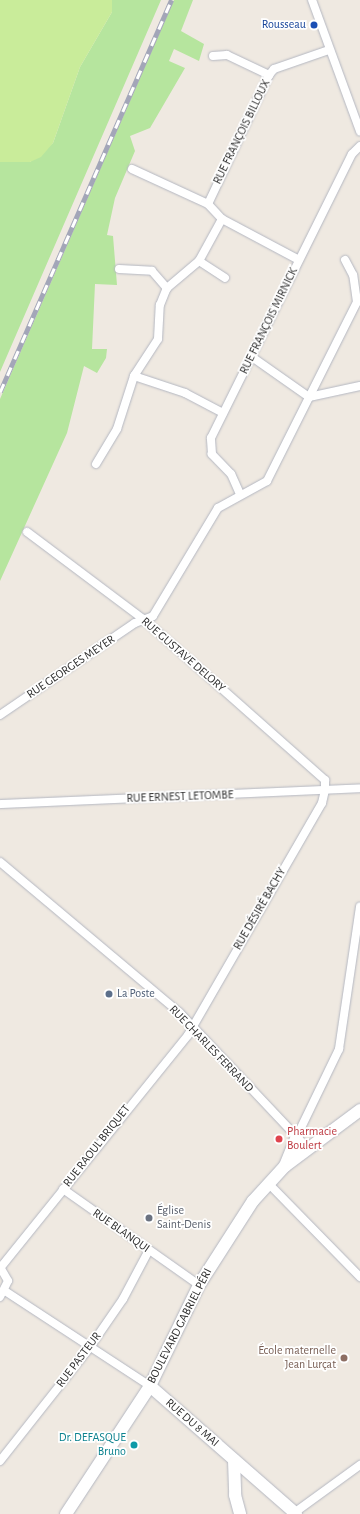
<!DOCTYPE html>
<meta charset="utf-8">
<style>
body{margin:0}
#map{position:relative;width:360px;height:1514px;overflow:hidden;background:#efe9e1;font-family:"Alegreya Sans",sans-serif}
div>[style]{position:absolute}
.green>*{inset:0;background:#b6e59e}
.pitch>*{inset:0;background:#c9ec9a}
.roads{filter:drop-shadow(0 0 1px #b4b7c1) drop-shadow(0 0 1px #b4b7c1)}
.street>*{height:8px;margin:-4px;padding:0 4px;transform-origin:4px;border-radius:4px;background:#fff}
.secondary>*{height:12px;margin:-6px;padding:0 6px;transform-origin:6px;border-radius:6px;background:#fff}
.rail>*{height:4.5px;margin-top:-2.25px;transform-origin:0;background:repeating-linear-gradient(90deg,#fff 0 9px,#a3a6b8 0 18px);box-sizing:border-box;border-block:1px solid #a3a6b8}
.dots>*{width:11px;height:11px;translate:-50% -50%;box-sizing:border-box;border:2px solid #fff;border-radius:50%}
span{translate:-50% -50%;white-space:nowrap;text-align:center;line-height:1.15;-webkit-text-stroke:3.5px #fff;paint-order:stroke}
.transit-label{font-size:12px;color:#164399}
.right{translate:-100% -50%;text-align:right}
.street-label{font-size:12px;color:#2e2e2e}
.service-label{font-size:12px;color:#4e5e75}
.left{translate:0 -50%;text-align:left}
.health-label{font-size:12px;color:#be3a42}
.worship-label{font-size:12px;color:#5b616d}
.education-label{font-size:12px;color:#785e54}
.culture-label{font-size:12px;color:#0d838f}
</style>
<div id="map">
<div class="green">
<i style="clip-path:polygon(112px 0,161px 0,0 372px,0 162px,30px 162px,53px 143px,80px 67px,112px 12px)"></i>
<i style="clip-path:polygon(174px 0,193px 0,181px 31px,204px 44px,199px 61px,174px 49px,169px 61px,185px 68px,150px 128px,130px 136px,135px 151px,115px 198px,107px 235px,113px 236px,117px 285px,95px 284px,92px 349px,107px 349px,106px 358px,97px 373px,84px 366px,67px 433px,0 581px,0 399px)"></i>
</div>
<div class="pitch">
<i style="clip-path:polygon(0 0,112px 0,112px 12px,80px 67px,53px 143px,41px 157px,30px 162px,0 162px)"></i>
</div>
<div class="roads">
<div class="street">
<i style="left:312px;top:0;width:140px;rotate:69.9deg"></i>
<i style="left:213px;top:56px;width:14px;rotate:-4deg"></i>
<i style="left:227px;top:55px;width:47px;rotate:25.5deg"></i>
<i style="left:132px;top:169px;width:84px;rotate:24.7deg"></i>
<i style="left:208px;top:204px;width:21px;rotate:47deg"></i>
<i style="left:222px;top:219px;width:87px;rotate:28deg"></i>
<i style="left:208px;top:204px;width:143px;rotate:-64.7deg"></i>
<i style="left:269px;top:75px;width:8px;rotate:-50deg"></i>
<i style="left:274px;top:69px;width:58px;rotate:-19.1deg"></i>
<i style="left:199px;top:261px;width:31px;rotate:33deg"></i>
<i style="left:119px;top:269px;width:33px;rotate:3deg"></i>
<i style="left:152px;top:271px;width:23px;rotate:49deg"></i>
<i style="left:167px;top:288px;width:42px;rotate:-40.2deg"></i>
<i style="left:199px;top:261px;width:48px;rotate:-61.3deg"></i>
<i style="left:252px;top:357px;width:70px;rotate:35.1deg"></i>
<i style="left:134px;top:376px;width:54px;rotate:18.4deg"></i>
<i style="left:185px;top:393px;width:43px;rotate:27.8deg"></i>
<i style="left:309px;top:397px;width:52px;rotate:-12.2deg"></i>
<i style="left:96px;top:464px;width:41px;rotate:-59deg"></i>
<i style="left:117px;top:429px;width:56px;rotate:-72.2deg"></i>
<i style="left:134px;top:376px;width:44px;rotate:-57deg"></i>
<i style="left:158px;top:339px;width:34px;rotate:-87deg"></i>
<i style="left:160px;top:305px;width:18px;rotate:-68deg"></i>
<i style="left:240px;top:494px;width:22px;rotate:-114deg"></i>
<i style="left:231px;top:474px;width:28px;rotate:-134deg"></i>
<i style="left:212px;top:454px;width:16px;rotate:-94deg"></i>
<i style="left:211px;top:438px;width:317px;rotate:-63.6deg"></i>
<i style="left:352px;top:154px;width:11px;rotate:-45deg"></i>
<i style="left:0;top:715px;width:163px;rotate:-34.3deg"></i>
<i style="left:135px;top:623px;width:19px;rotate:-21deg"></i>
<i style="left:153px;top:616px;width:126px;rotate:-59deg"></i>
<i style="left:218px;top:508px;width:56px;rotate:-28.9deg"></i>
<i style="left:267px;top:481px;width:200px;rotate:-63.3deg"></i>
<i style="left:357px;top:302px;width:27px;rotate:-98deg"></i>
<i style="left:353px;top:275px;width:17px;rotate:-118deg"></i>
<i style="left:0;top:804px;width:360px;rotate:-2.5deg"></i>
<i style="left:0;top:862px;width:234px;rotate:40deg"></i>
<i style="left:179px;top:1012px;width:187px;rotate:46.7deg"></i>
<i style="left:297px;top:1136px;width:97px;rotate:-64.2deg"></i>
<i style="left:339px;top:1049px;width:144px;rotate:-81.6deg"></i>
<i style="left:268px;top:1183px;width:132px;rotate:45.6deg"></i>
<i style="left:63px;top:1189px;width:166px;rotate:35.2deg"></i>
<i style="left:0;top:1267px;width:16px;rotate:60deg"></i>
<i style="left:8px;top:1281px;width:18px;rotate:117deg"></i>
<i style="left:1px;top:1267px;width:298px;rotate:-51.1deg"></i>
<i style="left:188px;top:1035px;width:268px;rotate:-60deg"></i>
<i style="left:322px;top:803px;width:13px;rotate:-77deg"></i>
<i style="left:325px;top:790px;width:10px;rotate:-90deg"></i>
<i style="left:325px;top:780px;width:243px;rotate:-138.5deg"></i>
<i style="left:143px;top:619px;width:145px;rotate:-143.1deg"></i>
<i style="left:5px;top:1291px;width:173px;rotate:33.2deg"></i>
<i style="left:0;top:1461px;width:145px;rotate:-51.7deg"></i>
<i style="left:90px;top:1347px;width:58px;rotate:-55.5deg"></i>
<i style="left:123px;top:1299px;width:53px;rotate:-62deg"></i>
<i style="left:294px;top:1513px;width:82px;rotate:-36deg"></i>
</div>
<div class="secondary">
<i style="left:285px;top:1166px;width:32px;rotate:-68deg"></i>
<i style="left:150px;top:1386px;width:194px;rotate:41.2deg"></i>
<i style="left:234px;top:1460px;width:35px;rotate:88deg"></i>
<i style="left:235px;top:1495px;width:20px;rotate:75deg"></i>
<i style="left:66px;top:1514px;width:153px;rotate:-56.7deg"></i>
<i style="left:150px;top:1386px;width:112px;rotate:-64.1deg"></i>
<i style="left:199px;top:1285px;width:100px;rotate:-57.3deg"></i>
<i style="left:253px;top:1201px;width:47px;rotate:-47.6deg"></i>
<i style="left:285px;top:1166px;width:94px;rotate:-36.7deg"></i>
</div>
</div>
<div class="rail">
<i style="left:0;top:392px;width:428px;rotate:-66.4deg"></i>
</div>
<div class="dots">
<i style="left:314px;top:25px;background:#1a4fb4"></i>
<i style="left:109px;top:994px;background:#5c6f8a"></i>
<i style="left:279px;top:1139px;background:#e0444e"></i>
<i style="left:149px;top:1218px;background:#6b7280"></i>
<i style="left:344px;top:1358px;background:#8d6e63"></i>
<i style="left:134px;top:1445px;background:#0f9aa8"></i>
</div>
<div class="transit-label">
<span class="right" style="left:306px;top:25px">Rousseau</span>
</div>
<div class="street-label">
<span style="left:242px;top:132px;rotate:-64deg">RUE FRANÇOIS BILLOUX</span>
<span style="left:269px;top:321px;rotate:-64deg">RUE FRANÇOIS MIRNICK</span>
<span style="left:183px;top:655px;rotate:41deg">RUE GUSTAVE DELORY</span>
<span style="left:71px;top:667px;rotate:-34deg">RUE GEORGES MEYER</span>
<span style="left:180px;top:797px;rotate:-2deg">RUE ERNEST LETOMBE</span>
<span style="left:260px;top:909px;rotate:-60deg">RUE DÉSIRÉ BACHY</span>
<span style="left:211px;top:1049px;rotate:46deg">RUE CHARLES FERRAND</span>
<span style="left:97px;top:1146px;rotate:-52deg">RUE RAOUL BRIQUET</span>
<span style="left:121px;top:1231px;rotate:35deg">RUE BLANQUI</span>
<span style="left:180px;top:1326px;rotate:-63deg">BOULEVARD GABRIEL PÉRI</span>
<span style="left:79px;top:1360px;rotate:-53deg">RUE PASTEUR</span>
<span style="left:192px;top:1423px;rotate:41deg">RUE DU 8 MAI</span>
</div>
<div class="service-label">
<span class="left" style="left:117px;top:994px">La Poste</span>
</div>
<div class="health-label">
<span class="left" style="left:287px;top:1139px">Pharmacie<br>Boulert</span>
</div>
<div class="worship-label">
<span class="left" style="left:157px;top:1218px">Église<br>Saint-Denis</span>
</div>
<div class="education-label">
<span class="right" style="left:336px;top:1358px">École maternelle<br>Jean Lurçat</span>
</div>
<div class="culture-label">
<span class="right" style="left:126px;top:1445px">Dr. DEFASQUE<br>Bruno</span>
</div>
</div>
